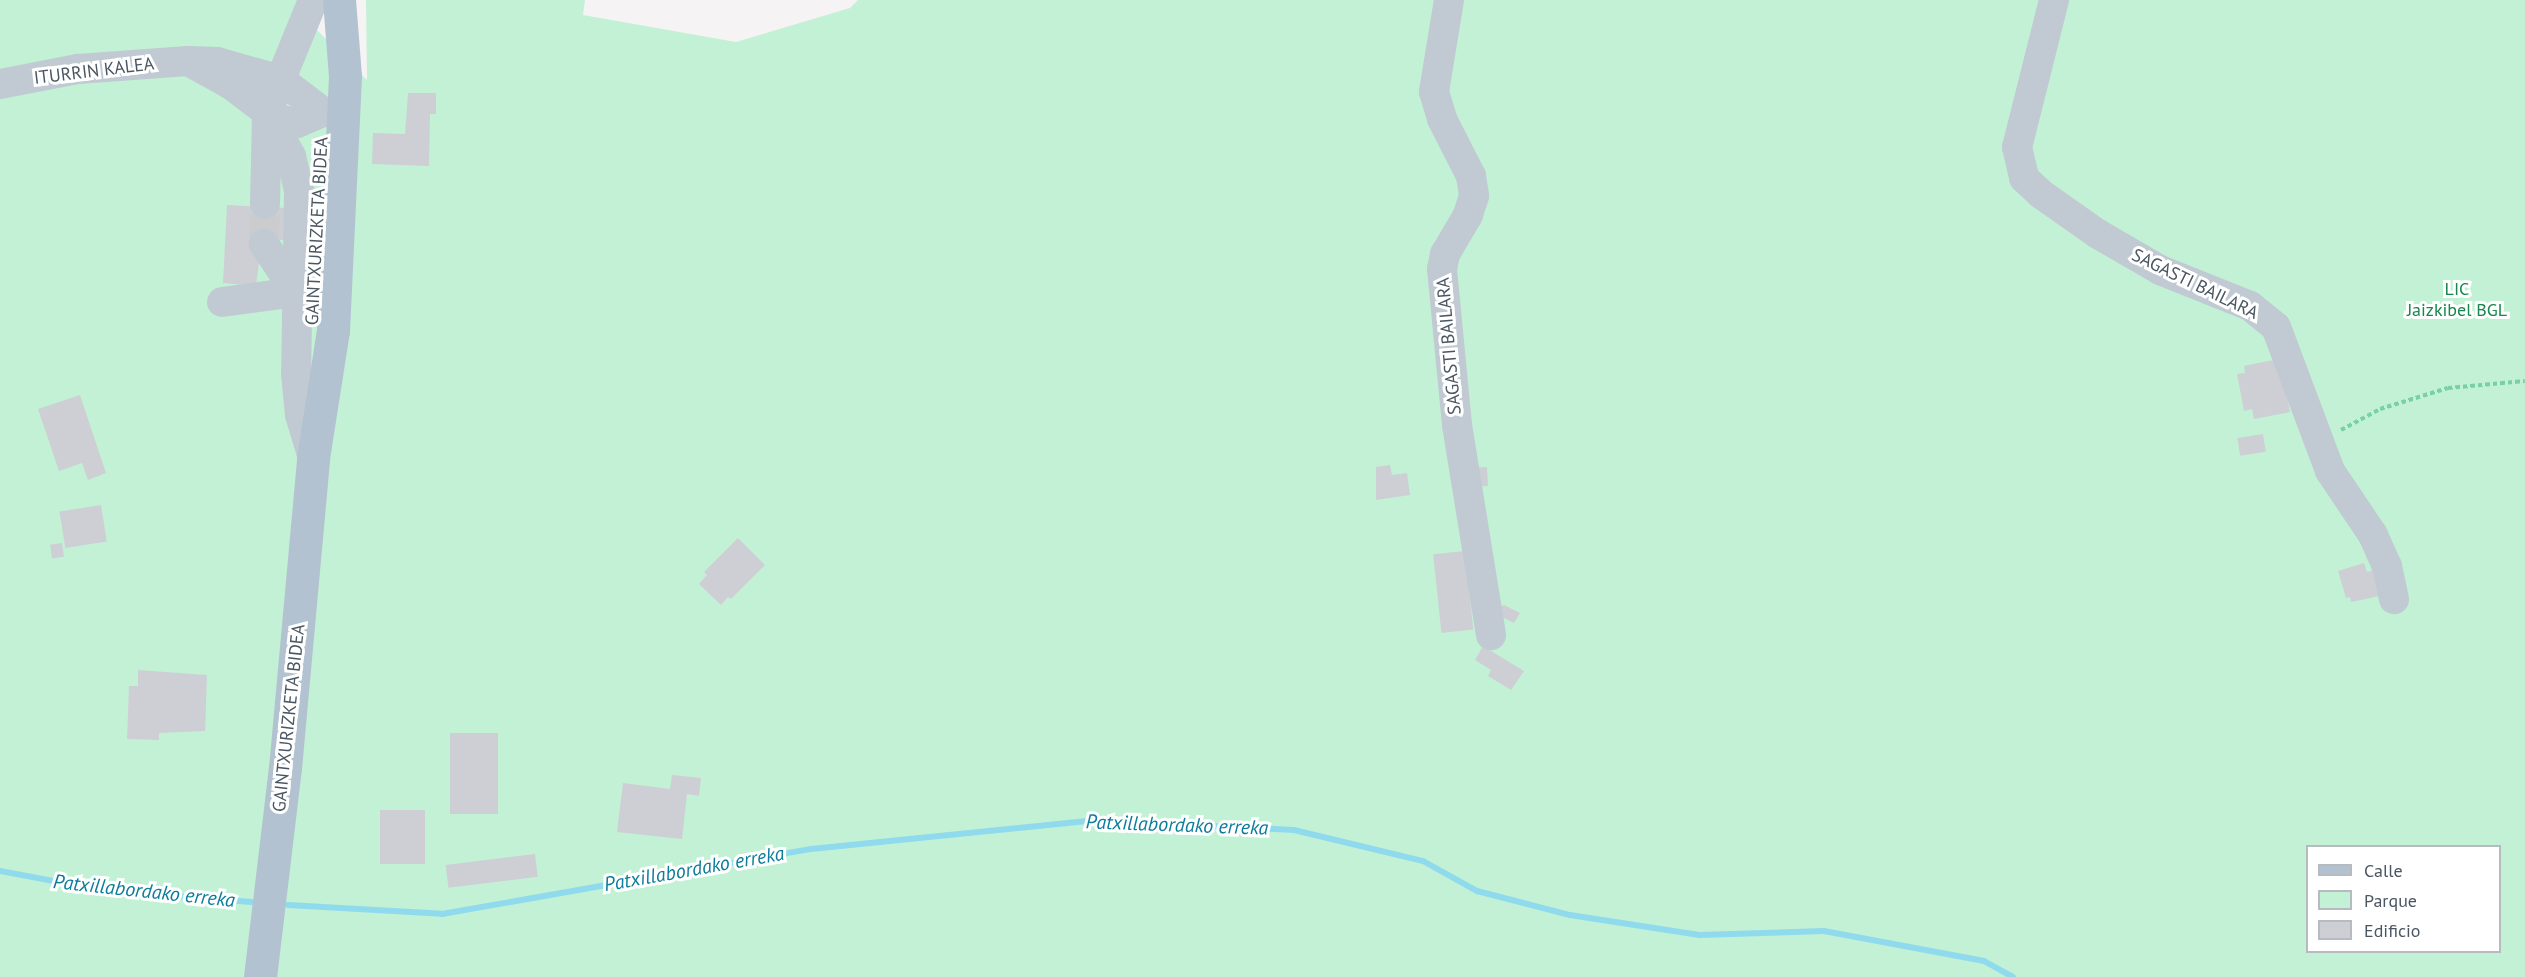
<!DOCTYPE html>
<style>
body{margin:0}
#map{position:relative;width:2525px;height:977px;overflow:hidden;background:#f5f3f3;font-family:"PT Sans",sans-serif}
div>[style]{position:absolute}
.green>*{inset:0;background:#c3f1d5}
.stream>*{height:6px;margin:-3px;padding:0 3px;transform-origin:3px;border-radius:3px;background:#90daee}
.building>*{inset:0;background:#cdcfd5;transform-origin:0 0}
.minor-tunnel>*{height:30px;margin-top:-15px;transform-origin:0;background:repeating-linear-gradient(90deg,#caccce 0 30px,transparent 0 45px)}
.path>*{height:4px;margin-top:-2px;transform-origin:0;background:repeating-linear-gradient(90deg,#7ad0a6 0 4.5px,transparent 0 7.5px)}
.minor>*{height:30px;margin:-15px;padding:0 15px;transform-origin:15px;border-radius:15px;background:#c1cad2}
.major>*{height:33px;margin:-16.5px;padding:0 16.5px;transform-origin:16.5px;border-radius:16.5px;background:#b3c2d1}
span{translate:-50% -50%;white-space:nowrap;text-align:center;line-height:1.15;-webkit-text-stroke:6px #fff;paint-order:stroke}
.street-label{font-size:18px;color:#4a5661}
.park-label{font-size:18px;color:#17864f}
.water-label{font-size:20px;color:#0c7c9b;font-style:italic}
.legend{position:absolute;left:2306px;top:845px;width:195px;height:108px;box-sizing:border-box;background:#fff;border:2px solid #b7bbc0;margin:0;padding:8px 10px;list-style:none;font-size:18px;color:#4a5661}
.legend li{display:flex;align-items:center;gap:12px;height:30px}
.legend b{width:30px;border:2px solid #b7bbc0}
</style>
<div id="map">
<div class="green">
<i style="clip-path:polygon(evenodd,0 0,302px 0,305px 18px,367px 80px,366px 0,585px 0,583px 15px,736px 42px,850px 8px,858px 0,2525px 0,2525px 977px,0 977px,0 0,2308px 846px,2500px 846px,2500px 952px,2308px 952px,2308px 846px)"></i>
</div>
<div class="stream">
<i style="left:0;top:871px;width:104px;rotate:10.6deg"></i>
<i style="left:102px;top:890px;width:150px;rotate:4.6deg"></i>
<i style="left:288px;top:905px;width:154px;rotate:3.3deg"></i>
<i style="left:442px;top:914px;width:375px;rotate:-10deg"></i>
<i style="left:811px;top:849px;width:285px;rotate:-5.8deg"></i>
<i style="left:1095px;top:820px;width:199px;rotate:2.9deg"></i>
<i style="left:1294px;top:830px;width:133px;rotate:13.5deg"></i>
<i style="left:1423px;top:861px;width:62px;rotate:29.1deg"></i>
<i style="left:1477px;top:891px;width:96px;rotate:14.5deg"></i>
<i style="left:1570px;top:915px;width:131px;rotate:8.8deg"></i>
<i style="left:1699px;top:935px;width:125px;rotate:-1.8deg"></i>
<i style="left:1824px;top:931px;width:163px;rotate:10.6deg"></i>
<i style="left:1984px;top:961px;width:33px;rotate:29deg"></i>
</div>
<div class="building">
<i style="clip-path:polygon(408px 93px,436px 93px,436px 114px,430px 114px,429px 166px,372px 164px,373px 133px,405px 134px)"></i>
<i style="clip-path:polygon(227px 205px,286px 208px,285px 240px,262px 239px,256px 286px,223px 283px)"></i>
<i style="clip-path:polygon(2288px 357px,2285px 386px,2290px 412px,2254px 419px,2252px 409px,2244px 411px,2237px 374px,2245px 373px,2244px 366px)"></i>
<i style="clip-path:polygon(80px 395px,106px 473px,88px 480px,82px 463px,59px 471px,38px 409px)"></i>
<i style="left:2263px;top:434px;width:18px;height:26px;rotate:81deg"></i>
<i style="clip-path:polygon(1390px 465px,1392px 475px,1407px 473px,1410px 495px,1376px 500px,1376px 467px)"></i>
<i style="left:1487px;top:467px;width:19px;height:12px;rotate:87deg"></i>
<i style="left:101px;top:505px;width:37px;height:42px;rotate:81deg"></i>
<i style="clip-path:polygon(738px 538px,765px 565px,731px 599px,728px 597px,721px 605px,699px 584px,707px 575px,704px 572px)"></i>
<i style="left:62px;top:543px;width:14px;height:12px;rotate:82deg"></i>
<i style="left:1465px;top:551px;width:79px;height:32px;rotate:84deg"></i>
<i style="clip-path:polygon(2364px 563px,2367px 572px,2377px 569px,2385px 595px,2351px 602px,2350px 597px,2346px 598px,2338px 571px)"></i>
<i style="clip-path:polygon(1504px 605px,1520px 613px,1514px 623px,1504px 618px,1496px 620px,1494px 610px)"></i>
<i style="clip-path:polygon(1483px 646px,1524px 671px,1511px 690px,1488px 676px,1491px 670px,1475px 660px)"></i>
<i style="clip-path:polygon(138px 670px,207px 675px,205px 731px,159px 733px,159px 740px,127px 739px,129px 686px,138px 686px)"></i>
<i style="left:450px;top:733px;width:48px;height:81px"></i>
<i style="clip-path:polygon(672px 775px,701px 778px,699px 796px,687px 794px,682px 839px,617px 832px,623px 783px,670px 789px)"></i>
<i style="left:380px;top:810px;width:45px;height:54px"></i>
<i style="left:535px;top:854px;width:23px;height:90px;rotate:83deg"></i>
</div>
<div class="minor-tunnel">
<i style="left:264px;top:244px;width:40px;rotate:-88.6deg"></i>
</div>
<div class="path">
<i style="left:2341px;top:430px;width:44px;rotate:-28.3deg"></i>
<i style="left:2380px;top:409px;width:71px;rotate:-17.2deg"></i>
<i style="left:2448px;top:388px;width:77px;rotate:-5.2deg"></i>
</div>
<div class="minor">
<i style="left:1449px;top:0;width:93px;rotate:99.3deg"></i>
<i style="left:1434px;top:92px;width:28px;rotate:73deg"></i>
<i style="left:1442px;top:119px;width:64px;rotate:63deg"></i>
<i style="left:1471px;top:176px;width:20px;rotate:81deg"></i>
<i style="left:1474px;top:196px;width:20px;rotate:108deg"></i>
<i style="left:1468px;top:215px;width:45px;rotate:120.5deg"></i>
<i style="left:1445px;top:254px;width:15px;rotate:101deg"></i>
<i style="left:1442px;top:269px;width:157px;rotate:84.5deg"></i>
<i style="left:1457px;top:425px;width:213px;rotate:80.8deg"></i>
<i style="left:2054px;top:0;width:152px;rotate:104.1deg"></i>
<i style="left:2017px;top:147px;width:32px;rotate:77deg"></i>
<i style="left:2024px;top:178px;width:23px;rotate:43deg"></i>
<i style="left:2041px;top:194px;width:70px;rotate:35.1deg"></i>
<i style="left:2098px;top:234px;width:72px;rotate:30.1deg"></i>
<i style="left:2160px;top:270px;width:97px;rotate:21.8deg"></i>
<i style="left:2250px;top:306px;width:33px;rotate:39deg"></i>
<i style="left:2276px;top:327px;width:154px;rotate:69.4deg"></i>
<i style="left:2330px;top:471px;width:77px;rotate:56.1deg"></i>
<i style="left:2373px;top:535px;width:34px;rotate:66deg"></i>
<i style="left:2387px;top:566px;width:34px;rotate:78deg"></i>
<i style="left:0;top:84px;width:79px;rotate:-10.9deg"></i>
<i style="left:78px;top:69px;width:110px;rotate:-4.2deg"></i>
<i style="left:188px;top:61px;width:29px;rotate:2deg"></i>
<i style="left:217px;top:62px;width:66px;rotate:15.7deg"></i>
<i style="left:281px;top:80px;width:53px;rotate:37.3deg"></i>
<i style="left:323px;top:112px;width:28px;rotate:157deg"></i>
<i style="left:297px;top:123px;width:21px;rotate:-169deg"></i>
<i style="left:276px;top:119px;width:58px;rotate:-142.7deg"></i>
<i style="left:230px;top:84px;width:48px;rotate:-151.3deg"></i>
<i style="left:267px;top:113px;width:49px;rotate:60.8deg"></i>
<i style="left:291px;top:156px;width:35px;rotate:77deg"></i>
<i style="left:299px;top:190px;width:183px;rotate:90.9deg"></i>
<i style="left:296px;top:373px;width:42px;rotate:84.6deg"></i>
<i style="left:300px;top:415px;width:45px;rotate:73.2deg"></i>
<i style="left:265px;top:204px;width:91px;rotate:-88.7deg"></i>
<i style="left:267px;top:113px;width:122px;rotate:-67.8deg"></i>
<i style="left:222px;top:302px;width:75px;rotate:-7.7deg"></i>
<i style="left:296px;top:292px;width:58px;rotate:-123.7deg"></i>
</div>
<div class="major">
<i style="left:260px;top:977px;width:210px;rotate:-83.2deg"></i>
<i style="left:285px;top:768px;width:311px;rotate:-84.8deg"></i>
<i style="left:313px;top:458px;width:129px;rotate:-81.1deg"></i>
<i style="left:333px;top:331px;width:255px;rotate:-87.3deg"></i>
<i style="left:345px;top:76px;width:76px;rotate:-94.5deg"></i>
</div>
<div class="street-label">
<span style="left:94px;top:71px;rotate:-7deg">ITURRIN KALEA</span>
<span style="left:317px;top:231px;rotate:-87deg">GAINTXURIZKETA BIDEA</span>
<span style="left:2195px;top:284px;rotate:26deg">SAGASTI BAILARA</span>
<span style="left:1449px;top:346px;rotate:-95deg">SAGASTI BAILARA</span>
<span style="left:289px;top:718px;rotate:-84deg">GAINTXURIZKETA BIDEA</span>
</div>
<div class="park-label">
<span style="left:2457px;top:300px">LIC<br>Jaizkibel BGL</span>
</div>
<div class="water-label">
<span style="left:1177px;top:825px;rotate:2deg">Patxillabordako erreka</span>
<span style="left:694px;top:869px;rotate:-10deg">Patxillabordako erreka</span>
<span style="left:144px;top:891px;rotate:6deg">Patxillabordako erreka</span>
</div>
<ul class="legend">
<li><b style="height:8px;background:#b3c2d1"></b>Calle</li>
<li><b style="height:16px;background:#c3f1d5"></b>Parque</li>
<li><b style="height:16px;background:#cdcfd5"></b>Edificio</li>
</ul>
</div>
